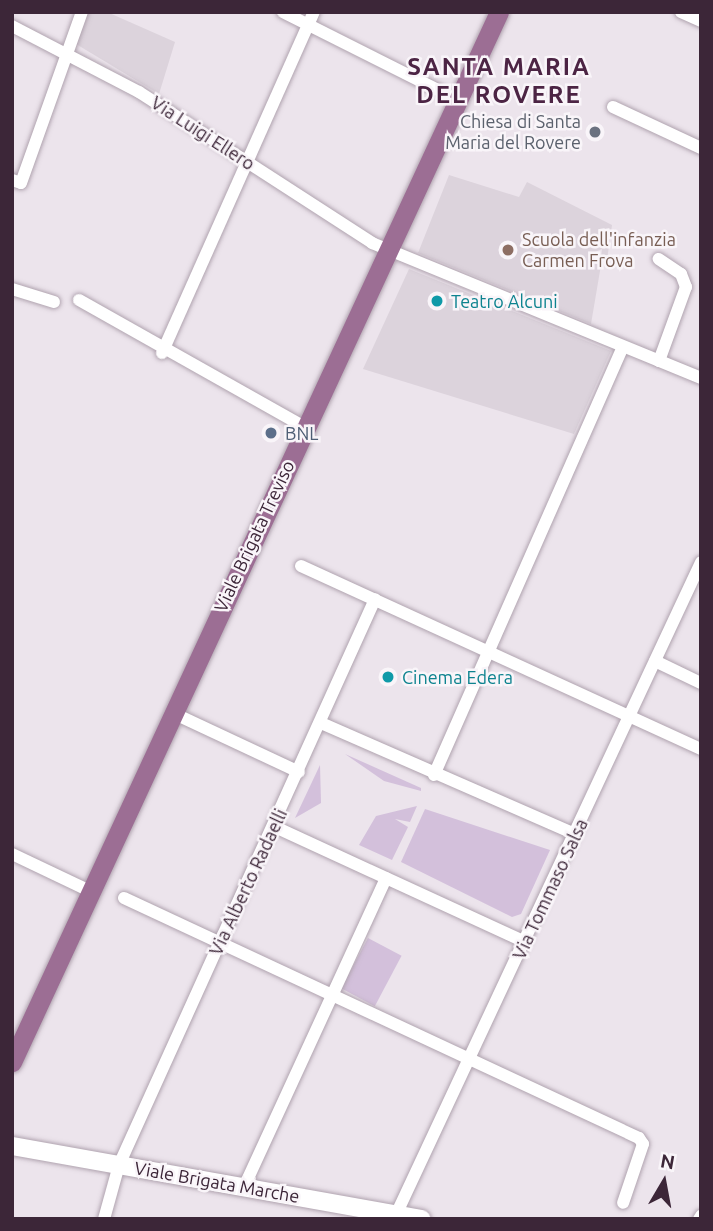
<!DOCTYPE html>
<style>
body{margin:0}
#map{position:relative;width:713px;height:1231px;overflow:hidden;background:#ece4ec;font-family:Ubuntu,sans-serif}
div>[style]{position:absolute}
.built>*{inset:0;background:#dcd3dc}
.green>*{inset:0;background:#d3c0db;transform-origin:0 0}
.roads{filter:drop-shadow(0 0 2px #b0a3af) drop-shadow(0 0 2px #b0a3af)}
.street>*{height:12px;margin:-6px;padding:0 6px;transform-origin:6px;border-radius:6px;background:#fff}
.secondary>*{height:18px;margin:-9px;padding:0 9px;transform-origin:9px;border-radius:9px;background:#fff}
.primary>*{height:19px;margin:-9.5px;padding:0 9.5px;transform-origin:9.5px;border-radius:9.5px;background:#9c6e94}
.dots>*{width:19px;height:19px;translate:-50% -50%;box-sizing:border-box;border:4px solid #f9f5f9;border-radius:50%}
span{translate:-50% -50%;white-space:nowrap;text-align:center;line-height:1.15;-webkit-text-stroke:5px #f9f5f9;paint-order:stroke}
.worship-label{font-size:18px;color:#5b616d}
.right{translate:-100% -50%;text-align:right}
.street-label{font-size:18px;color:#3c2638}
.education-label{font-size:18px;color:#785e54}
.left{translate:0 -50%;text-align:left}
.culture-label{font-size:18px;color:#0d838f}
.service-label{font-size:18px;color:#4e5e75}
.district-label{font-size:24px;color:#4c2444;font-weight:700;letter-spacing:2px}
.frame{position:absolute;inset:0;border:14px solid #3c2638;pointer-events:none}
.north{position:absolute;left:629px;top:1147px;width:70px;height:70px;-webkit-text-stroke:5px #f9f5f9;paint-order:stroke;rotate:10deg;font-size:19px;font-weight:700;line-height:28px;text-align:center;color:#3c2638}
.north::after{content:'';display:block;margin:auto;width:24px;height:32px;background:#3c2638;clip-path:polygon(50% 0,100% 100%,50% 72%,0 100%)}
</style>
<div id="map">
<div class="built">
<i style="clip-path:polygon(88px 12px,107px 12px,175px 42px,159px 94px,76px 44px)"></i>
<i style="clip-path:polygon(449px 175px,519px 197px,527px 182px,612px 225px,607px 260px,601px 259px,602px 249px,595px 252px,594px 263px,601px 265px,591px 324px,418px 253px)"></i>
<i style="clip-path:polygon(409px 269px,611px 351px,574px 434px,363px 369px)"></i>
</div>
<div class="green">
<i style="clip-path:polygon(345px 754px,421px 788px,421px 791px,384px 781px)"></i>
<i style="clip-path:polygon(320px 765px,321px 803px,295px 818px)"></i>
<i style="clip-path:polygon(417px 806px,410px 822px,395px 819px,408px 827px,392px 860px,359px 845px,376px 816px)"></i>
<i style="clip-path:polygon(425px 809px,550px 850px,521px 914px,512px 917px,401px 862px)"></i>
<i style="left:368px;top:938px;width:38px;height:57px;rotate:28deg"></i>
</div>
<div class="roads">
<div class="street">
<i style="left:283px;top:12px;width:196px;rotate:26.7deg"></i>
<i style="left:681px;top:12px;width:22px;rotate:24deg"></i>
<i style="left:12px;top:26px;width:143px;rotate:27.5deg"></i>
<i style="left:139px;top:92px;width:278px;rotate:32.9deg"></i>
<i style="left:372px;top:243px;width:356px;rotate:22.3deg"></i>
<i style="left:613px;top:107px;width:97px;rotate:25deg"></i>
<i style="left:12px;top:180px;width:9px;rotate:18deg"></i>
<i style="left:21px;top:183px;width:182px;rotate:-70.4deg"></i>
<i style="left:12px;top:289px;width:44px;rotate:17.2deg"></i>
<i style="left:79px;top:300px;width:261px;rotate:29.4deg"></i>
<i style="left:162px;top:353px;width:373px;rotate:-66deg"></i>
<i style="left:659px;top:361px;width:79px;rotate:-70deg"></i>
<i style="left:686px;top:287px;width:14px;rotate:-111deg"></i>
<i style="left:681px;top:274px;width:27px;rotate:-146deg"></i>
<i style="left:301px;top:566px;width:440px;rotate:24.6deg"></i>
<i style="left:655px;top:661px;width:51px;rotate:25.6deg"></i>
<i style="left:173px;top:713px;width:139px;rotate:25.1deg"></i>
<i style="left:321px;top:723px;width:277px;rotate:23.6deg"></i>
<i style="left:434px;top:775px;width:468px;rotate:-66.2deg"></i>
<i style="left:273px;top:826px;width:277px;rotate:24.7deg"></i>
<i style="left:12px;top:854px;width:86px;rotate:25.4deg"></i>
<i style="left:124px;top:898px;width:568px;rotate:24.99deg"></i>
<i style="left:639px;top:1138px;width:7px;rotate:56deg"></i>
<i style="left:643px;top:1144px;width:62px;rotate:108.7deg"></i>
<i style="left:244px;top:1187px;width:340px;rotate:-65.3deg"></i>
<i style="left:104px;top:1219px;width:56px;rotate:-74.5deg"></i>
<i style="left:119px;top:1165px;width:621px;rotate:-65.66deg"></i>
<i style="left:394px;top:1219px;width:725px;rotate:-64.95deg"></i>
<i style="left:699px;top:1219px;width:4px;rotate:-56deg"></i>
</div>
<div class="secondary">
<i style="left:12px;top:1146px;width:416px;rotate:10.1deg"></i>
</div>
<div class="primary">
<i style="left:12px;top:1062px;width:1157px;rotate:-65.12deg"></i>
</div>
</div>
<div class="dots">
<i style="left:595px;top:132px;background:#6b7280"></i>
<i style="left:508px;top:250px;background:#8d6e63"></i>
<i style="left:437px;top:301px;background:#0f9aa8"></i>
<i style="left:271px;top:433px;background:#5c6f8a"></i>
<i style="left:388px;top:677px;background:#0f9aa8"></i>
</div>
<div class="worship-label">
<span class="right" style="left:581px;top:132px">Chiesa di Santa<br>Maria del Rovere</span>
</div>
<div class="street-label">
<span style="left:203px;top:133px;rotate:33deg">Via Luigi Ellero</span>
<span style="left:254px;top:536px;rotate:-65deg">Viale Brigata Treviso</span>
<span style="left:248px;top:882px;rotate:-65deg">Via Alberto Radaelli</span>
<span style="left:550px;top:889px;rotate:-65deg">Via Tommaso Salsa</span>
<span style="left:217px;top:1182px;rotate:10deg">Viale Brigata Marche</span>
</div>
<div class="education-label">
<span class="left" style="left:522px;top:250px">Scuola dell'infanzia<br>Carmen Frova</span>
</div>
<div class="culture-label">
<span class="left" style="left:451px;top:301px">Teatro Alcuni</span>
<span class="left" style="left:402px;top:677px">Cinema Edera</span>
</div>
<div class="service-label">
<span class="left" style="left:285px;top:433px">BNL</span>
</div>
<div class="district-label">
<span style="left:499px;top:81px">SANTA MARIA<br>DEL ROVERE</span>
</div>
<div class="frame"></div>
<div class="north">N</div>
</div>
